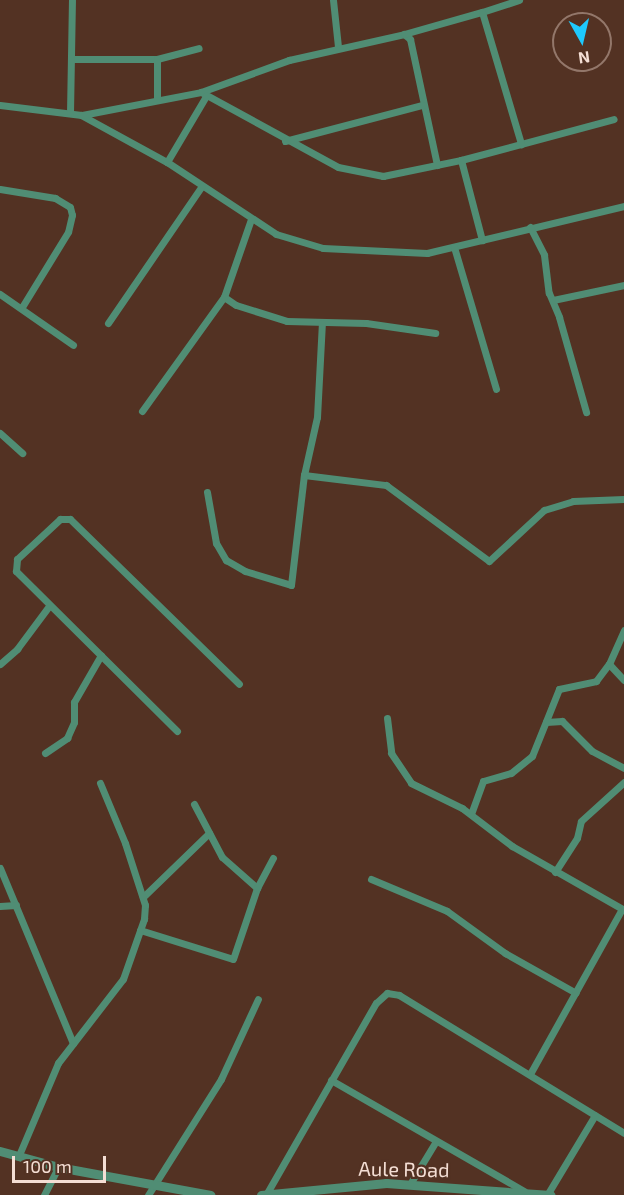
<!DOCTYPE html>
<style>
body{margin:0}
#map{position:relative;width:624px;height:1195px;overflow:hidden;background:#533223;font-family:"Exo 2",sans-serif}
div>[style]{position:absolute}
.minor>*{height:7px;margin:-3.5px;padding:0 3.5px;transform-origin:3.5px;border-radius:3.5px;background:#508d74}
.tertiary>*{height:9px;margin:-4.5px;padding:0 4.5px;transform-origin:4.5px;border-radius:4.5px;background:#508d74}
span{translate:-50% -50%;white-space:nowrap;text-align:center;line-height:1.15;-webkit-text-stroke:4.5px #533223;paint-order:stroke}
.street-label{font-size:20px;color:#f4ded4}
.north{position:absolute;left:552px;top:12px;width:60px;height:60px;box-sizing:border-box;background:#533223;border:2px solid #93776a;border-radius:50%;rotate:172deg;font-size:16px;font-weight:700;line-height:24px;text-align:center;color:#f4ded4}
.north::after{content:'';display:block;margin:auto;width:21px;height:27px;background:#1ec9fd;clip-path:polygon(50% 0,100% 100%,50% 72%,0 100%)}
.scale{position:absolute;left:12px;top:1156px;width:94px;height:27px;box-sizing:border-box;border:3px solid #f4ded4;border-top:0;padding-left:8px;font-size:18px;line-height:21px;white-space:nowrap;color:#f4ded4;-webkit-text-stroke:4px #533223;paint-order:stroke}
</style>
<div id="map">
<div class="minor">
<i style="left:333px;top:0;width:47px;rotate:83.9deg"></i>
<i style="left:482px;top:12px;width:39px;rotate:-18deg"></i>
<i style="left:404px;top:34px;width:8px;rotate:40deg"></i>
<i style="left:410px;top:39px;width:129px;rotate:77.9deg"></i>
<i style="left:74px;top:59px;width:83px"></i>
<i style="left:157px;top:59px;width:43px;rotate:-14.7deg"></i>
<i style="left:157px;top:59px;width:40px;rotate:90deg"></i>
<i style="left:201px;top:92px;width:156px;rotate:28.7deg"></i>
<i style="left:338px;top:167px;width:46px;rotate:11.3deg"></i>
<i style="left:383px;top:176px;width:80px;rotate:-11.6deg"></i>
<i style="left:461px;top:160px;width:158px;rotate:-15deg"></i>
<i style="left:0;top:105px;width:82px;rotate:7deg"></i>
<i style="left:81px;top:115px;width:98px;rotate:28.7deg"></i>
<i style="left:167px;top:162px;width:131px;rotate:33.4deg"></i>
<i style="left:276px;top:234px;width:49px;rotate:16.6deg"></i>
<i style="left:323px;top:248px;width:104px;rotate:2.8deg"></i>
<i style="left:427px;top:253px;width:203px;rotate:-13.4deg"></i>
<i style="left:70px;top:113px;width:113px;rotate:-89deg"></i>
<i style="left:82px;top:115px;width:121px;rotate:-10.9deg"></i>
<i style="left:201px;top:92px;width:94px;rotate:-20deg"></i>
<i style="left:289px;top:60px;width:118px;rotate:-12.7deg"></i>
<i style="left:404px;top:34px;width:81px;rotate:-15.8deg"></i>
<i style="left:482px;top:12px;width:138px;rotate:73.5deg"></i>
<i style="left:285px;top:141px;width:142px;rotate:-14.7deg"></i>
<i style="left:461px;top:160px;width:83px;rotate:75.3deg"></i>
<i style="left:167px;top:162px;width:77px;rotate:-59.4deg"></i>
<i style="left:0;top:189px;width:56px;rotate:9.3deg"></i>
<i style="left:55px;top:198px;width:17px;rotate:31deg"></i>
<i style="left:70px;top:207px;width:8px;rotate:76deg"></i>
<i style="left:72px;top:215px;width:17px;rotate:103deg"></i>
<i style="left:68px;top:232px;width:88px;rotate:121.5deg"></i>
<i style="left:530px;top:227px;width:31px;rotate:63deg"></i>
<i style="left:544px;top:255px;width:38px;rotate:83deg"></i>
<i style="left:549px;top:293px;width:26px;rotate:67deg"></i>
<i style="left:559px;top:317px;width:99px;rotate:74.1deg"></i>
<i style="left:454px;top:247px;width:148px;rotate:73.5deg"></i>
<i style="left:0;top:294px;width:89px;rotate:34.9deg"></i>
<i style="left:224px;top:297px;width:14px;rotate:34deg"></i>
<i style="left:236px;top:305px;width:53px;rotate:17.4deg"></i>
<i style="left:287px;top:321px;width:79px;rotate:1.5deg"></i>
<i style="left:366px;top:323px;width:70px;rotate:8.2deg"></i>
<i style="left:553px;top:300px;width:73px;rotate:-11.9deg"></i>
<i style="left:108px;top:323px;width:165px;rotate:-55.6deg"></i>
<i style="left:142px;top:411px;width:140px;rotate:-54.3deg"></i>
<i style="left:224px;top:297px;width:83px;rotate:-70.9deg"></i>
<i style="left:0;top:433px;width:30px;rotate:42deg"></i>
<i style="left:304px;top:475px;width:83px;rotate:7deg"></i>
<i style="left:386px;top:485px;width:128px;rotate:36.4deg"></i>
<i style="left:489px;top:561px;width:75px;rotate:-42.8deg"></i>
<i style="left:544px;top:510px;width:30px;rotate:-17deg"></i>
<i style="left:573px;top:501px;width:51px;rotate:-2.2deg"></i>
<i style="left:207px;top:492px;width:52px;rotate:80deg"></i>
<i style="left:216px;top:543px;width:20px;rotate:60deg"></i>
<i style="left:226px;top:560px;width:22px;rotate:30deg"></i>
<i style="left:245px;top:571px;width:48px;rotate:16.9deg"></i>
<i style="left:291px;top:585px;width:111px;rotate:-83.3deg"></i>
<i style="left:304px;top:475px;width:59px;rotate:-77.4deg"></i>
<i style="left:317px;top:417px;width:94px;rotate:-87deg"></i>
<i style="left:0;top:664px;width:23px;rotate:-41deg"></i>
<i style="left:17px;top:649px;width:54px;rotate:-53.3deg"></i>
<i style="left:609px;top:664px;width:22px;rotate:47deg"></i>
<i style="left:387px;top:718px;width:35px;rotate:83deg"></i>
<i style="left:391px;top:753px;width:36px;rotate:56deg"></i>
<i style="left:411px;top:783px;width:57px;rotate:26.1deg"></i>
<i style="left:462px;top:808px;width:63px;rotate:37.2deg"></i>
<i style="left:512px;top:846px;width:129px;rotate:29.7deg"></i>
<i style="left:546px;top:722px;width:16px;rotate:-4deg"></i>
<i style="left:562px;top:721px;width:42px;rotate:45deg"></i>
<i style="left:592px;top:751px;width:36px;rotate:28deg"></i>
<i style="left:177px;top:731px;width:227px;rotate:-135.2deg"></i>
<i style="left:16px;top:571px;width:12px;rotate:-85deg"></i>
<i style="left:17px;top:559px;width:59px;rotate:-42.9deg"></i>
<i style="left:60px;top:519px;width:10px"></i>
<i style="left:70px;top:519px;width:236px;rotate:44.3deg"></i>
<i style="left:45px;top:753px;width:27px;rotate:-34deg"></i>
<i style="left:67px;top:738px;width:17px;rotate:-66deg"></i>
<i style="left:74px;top:722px;width:20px;rotate:-90deg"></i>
<i style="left:74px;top:702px;width:54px;rotate:-60.1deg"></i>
<i style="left:194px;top:804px;width:60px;rotate:62.2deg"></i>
<i style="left:222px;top:857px;width:47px;rotate:41.5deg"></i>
<i style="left:471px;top:814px;width:35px;rotate:-70deg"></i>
<i style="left:483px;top:781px;width:29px;rotate:-16deg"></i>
<i style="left:511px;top:773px;width:27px;rotate:-39deg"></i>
<i style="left:532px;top:756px;width:72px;rotate:-68.1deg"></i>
<i style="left:559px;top:689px;width:38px;rotate:-12deg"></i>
<i style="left:596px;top:681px;width:21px;rotate:-53deg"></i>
<i style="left:609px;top:664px;width:37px;rotate:-66deg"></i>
<i style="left:0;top:868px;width:190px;rotate:67.4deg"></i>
<i style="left:555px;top:872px;width:40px;rotate:-57.1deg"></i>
<i style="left:577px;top:838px;width:17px;rotate:-77deg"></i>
<i style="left:581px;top:821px;width:58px;rotate:-42.2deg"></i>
<i style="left:371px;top:879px;width:82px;rotate:22.8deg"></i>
<i style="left:447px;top:911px;width:72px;rotate:35.9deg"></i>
<i style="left:505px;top:953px;width:81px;rotate:29.4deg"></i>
<i style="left:143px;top:897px;width:92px;rotate:-44.1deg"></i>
<i style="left:0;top:906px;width:16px;rotate:-4deg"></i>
<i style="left:140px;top:930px;width:97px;rotate:17.3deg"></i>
<i style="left:233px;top:959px;width:75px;rotate:-71.3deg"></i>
<i style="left:257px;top:888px;width:34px;rotate:-62deg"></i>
<i style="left:530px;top:1074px;width:189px;rotate:-60.9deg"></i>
<i style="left:331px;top:1080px;width:223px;rotate:29.9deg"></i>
<i style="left:19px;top:1155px;width:100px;rotate:-67deg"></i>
<i style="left:58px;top:1063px;width:106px;rotate:-52.3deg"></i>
<i style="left:123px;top:979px;width:64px;rotate:-70.7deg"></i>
<i style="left:144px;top:919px;width:14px;rotate:-86deg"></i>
<i style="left:145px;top:905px;width:65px;rotate:-107.9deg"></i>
<i style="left:125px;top:843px;width:65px;rotate:-112.6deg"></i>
<i style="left:410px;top:1184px;width:50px;rotate:-58.8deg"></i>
<i style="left:267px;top:1193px;width:219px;rotate:-60.2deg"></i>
<i style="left:376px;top:1003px;width:15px;rotate:-42deg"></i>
<i style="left:387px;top:993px;width:12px;rotate:9deg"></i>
<i style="left:399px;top:995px;width:264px;rotate:31.5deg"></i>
<i style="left:44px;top:1195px;width:31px;rotate:-63deg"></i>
<i style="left:148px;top:1195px;width:137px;rotate:-57.8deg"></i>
<i style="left:221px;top:1079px;width:88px;rotate:-65.2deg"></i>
<i style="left:547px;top:1195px;width:93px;rotate:-59deg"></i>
</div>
<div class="tertiary">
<i style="left:0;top:1151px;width:60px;rotate:15.4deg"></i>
<i style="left:58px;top:1167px;width:155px;rotate:10.4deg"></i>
<i style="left:261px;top:1195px;width:126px;rotate:-5.5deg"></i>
<i style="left:386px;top:1183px;width:165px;rotate:4.2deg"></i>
</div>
<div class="street-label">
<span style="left:404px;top:1169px;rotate:1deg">Aule Road</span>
</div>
<div class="north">N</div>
<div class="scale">100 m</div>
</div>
